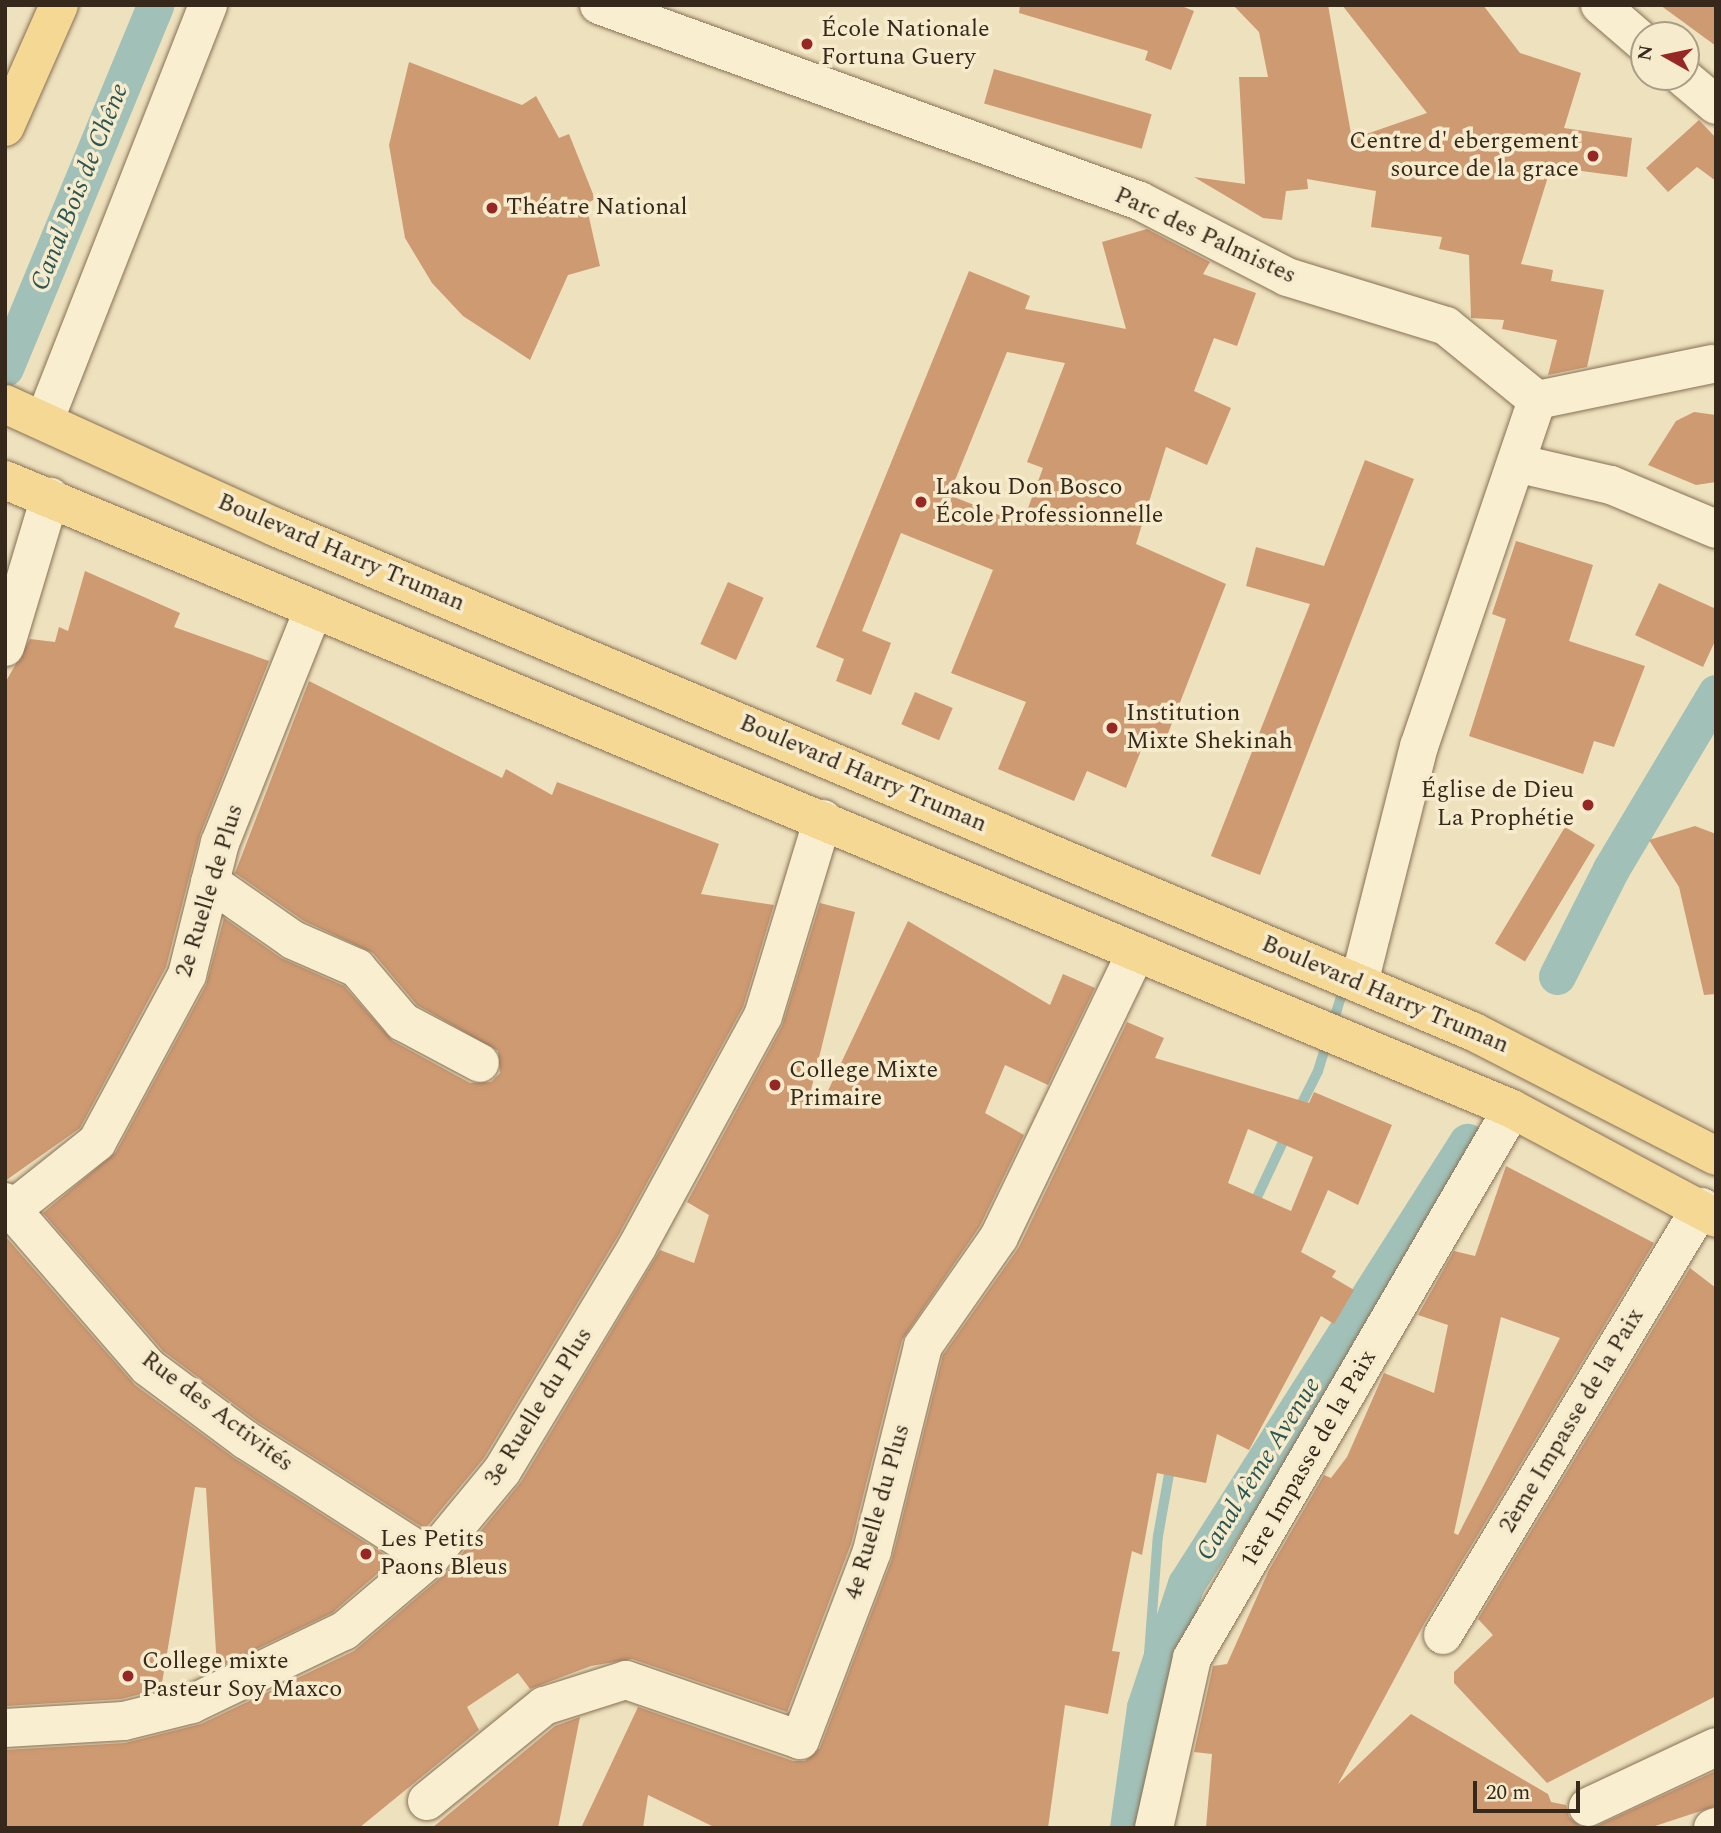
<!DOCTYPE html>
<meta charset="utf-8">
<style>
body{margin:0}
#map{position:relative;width:1721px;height:1833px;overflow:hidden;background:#eee1bd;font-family:Spectral,serif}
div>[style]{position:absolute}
.stream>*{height:10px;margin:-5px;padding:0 5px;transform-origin:5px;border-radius:5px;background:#a1c0b7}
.canal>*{height:37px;margin:-18.5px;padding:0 18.5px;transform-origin:18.5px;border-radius:18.5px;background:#a1c0b7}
.building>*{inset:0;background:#ce9a72;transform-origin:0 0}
.roads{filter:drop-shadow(0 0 2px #877156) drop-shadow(0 0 2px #877156)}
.minor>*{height:38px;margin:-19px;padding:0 19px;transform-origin:19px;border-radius:19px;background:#f9eed0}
.major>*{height:38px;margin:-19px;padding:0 19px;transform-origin:19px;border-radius:19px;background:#f4d893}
.dots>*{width:19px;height:19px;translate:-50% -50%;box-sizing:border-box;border:4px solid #f6ebcd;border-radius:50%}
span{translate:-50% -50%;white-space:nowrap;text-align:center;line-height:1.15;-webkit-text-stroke:7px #f6ebcd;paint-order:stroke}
.poi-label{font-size:24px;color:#36291b}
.left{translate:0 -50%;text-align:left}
.right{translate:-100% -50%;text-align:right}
.street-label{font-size:24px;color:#36291b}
.water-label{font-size:26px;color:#2a5654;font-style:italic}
.frame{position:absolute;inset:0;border:7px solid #36291b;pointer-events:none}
.north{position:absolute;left:1630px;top:21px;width:70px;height:70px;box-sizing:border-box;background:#f6ebcd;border:2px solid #a99d86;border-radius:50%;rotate:279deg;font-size:19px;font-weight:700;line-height:28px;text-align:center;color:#36291b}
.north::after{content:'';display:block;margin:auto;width:24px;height:32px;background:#972725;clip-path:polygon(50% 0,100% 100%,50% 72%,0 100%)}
.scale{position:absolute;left:1473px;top:1781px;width:107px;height:32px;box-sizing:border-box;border:4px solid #36291b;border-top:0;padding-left:9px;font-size:21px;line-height:24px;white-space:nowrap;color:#36291b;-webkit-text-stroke:5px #f6ebcd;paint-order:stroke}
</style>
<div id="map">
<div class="stream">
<i style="left:1297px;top:1113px;width:47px;rotate:-63.4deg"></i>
<i style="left:1318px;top:1071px;width:91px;rotate:-72.8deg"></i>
<i style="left:1252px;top:1208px;width:85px;rotate:-64.9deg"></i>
<i style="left:1145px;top:1707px;width:171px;rotate:-85.7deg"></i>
<i style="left:1158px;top:1536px;width:74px;rotate:-79.9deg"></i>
</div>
<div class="canal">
<i style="left:5px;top:368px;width:393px;rotate:-67.5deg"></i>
<i style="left:1557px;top:976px;width:120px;rotate:-63.2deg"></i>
<i style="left:1611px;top:869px;width:205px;rotate:-59.2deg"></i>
<i style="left:1128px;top:1828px;width:122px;rotate:-82deg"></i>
<i style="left:1145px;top:1707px;width:130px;rotate:-71.6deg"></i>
<i style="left:1186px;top:1584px;width:524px;rotate:-57.55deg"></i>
</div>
<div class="building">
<i style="clip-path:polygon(1020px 5px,1179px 5px,1194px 11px,1171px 70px,1145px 60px,1148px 51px,1019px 13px)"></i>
<i style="clip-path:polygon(1233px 5px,1328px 5px,1352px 139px,1427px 113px,1342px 5px,1483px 5px,1520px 53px,1581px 73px,1564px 128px,1632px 138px,1627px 177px,1551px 167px,1521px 264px,1553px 270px,1551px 281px,1604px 290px,1587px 367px,1548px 375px,1557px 340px,1502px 329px,1504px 320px,1471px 318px,1469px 255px,1439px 249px,1442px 237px,1371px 227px,1376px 191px,1307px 179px,1308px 189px,1286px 191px,1282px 220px,1263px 218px,1194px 177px,1245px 184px,1239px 77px,1268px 77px,1259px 32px)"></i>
<i style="clip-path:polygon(1660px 5px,1716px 5px,1716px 46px)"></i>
<i style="clip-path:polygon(409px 62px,522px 105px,536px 96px,559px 138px,569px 134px,595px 199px,586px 204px,600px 266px,568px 275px,530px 360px,463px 316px,432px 283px,405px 238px,389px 145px)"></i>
<i style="left:994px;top:69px;width:164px;height:36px;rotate:16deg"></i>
<i style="clip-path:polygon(1699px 120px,1716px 138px,1716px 181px,1697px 167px,1668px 192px,1646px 168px)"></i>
<i style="clip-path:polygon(evenodd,1147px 229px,1210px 262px,1203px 274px,1256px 293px,1237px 346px,1214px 338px,1194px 391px,1231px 408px,1207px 465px,1166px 447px,1136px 544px,1226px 584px,1165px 741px,1148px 733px,1126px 788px,1087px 771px,1074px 801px,998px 769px,1026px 702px,951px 673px,993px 570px,901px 533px,862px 631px,891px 643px,871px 695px,836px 681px,844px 659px,816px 647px,969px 271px,1030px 296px,1025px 309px,1126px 329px,1102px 242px,1147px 229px,1007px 352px,1065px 363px,1027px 462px,1043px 468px,1022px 524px,949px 495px,1007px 352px)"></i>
<i style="clip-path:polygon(1694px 412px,1716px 415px,1716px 482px,1696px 485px,1648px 465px,1676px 421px)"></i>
<i style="clip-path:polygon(1365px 460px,1414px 479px,1260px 875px,1211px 856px,1310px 604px,1246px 586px,1256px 547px,1324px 566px)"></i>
<i style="clip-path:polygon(1516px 541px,1593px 565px,1569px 641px,1645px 666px,1614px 747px,1594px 741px,1583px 774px,1469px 736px,1506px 619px,1492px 614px)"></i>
<i style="clip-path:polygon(85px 571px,180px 613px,174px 627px,269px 661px,200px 835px,166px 967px,80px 1128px,5px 1181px,5px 683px,30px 639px,55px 642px,59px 627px,68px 631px)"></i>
<i style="left:728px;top:582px;width:39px;height:68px;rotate:24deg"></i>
<i style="clip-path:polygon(1659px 583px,1716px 609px,1716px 639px,1703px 667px,1635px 635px)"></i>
<i style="clip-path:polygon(309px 681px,502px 778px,506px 769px,552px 795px,557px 782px,719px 844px,701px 894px,774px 905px,743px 1007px,618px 1236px,484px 1458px,425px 1529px,258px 1422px,163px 1351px,43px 1213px,116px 1152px,206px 985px,224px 918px,281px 958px,344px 986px,393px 1041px,470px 1083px,491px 1082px,500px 1073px,498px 1051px,417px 1005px,373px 953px,304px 921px,235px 873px)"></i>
<i style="left:915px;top:692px;width:41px;height:35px;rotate:23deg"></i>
<i style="clip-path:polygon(1695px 826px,1716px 834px,1716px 994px,1704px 995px,1679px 887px,1649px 840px)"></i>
<i style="left:1565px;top:827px;width:35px;height:136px;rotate:31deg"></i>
<i style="clip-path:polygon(820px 903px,855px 912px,811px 1090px,826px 1095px,908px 921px,1050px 1005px,1063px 974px,1095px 988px,1048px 1085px,1005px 1065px,985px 1113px,1024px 1135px,980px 1226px,902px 1340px,851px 1544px,787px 1712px,632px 1659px,591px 1666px,530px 1689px,518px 1673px,467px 1707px,479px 1730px,359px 1828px,5px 1828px,5px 1750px,125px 1743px,201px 1724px,354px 1651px,447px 1572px,521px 1482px,660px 1250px,694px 1263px,709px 1215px,687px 1202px,782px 1026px)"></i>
<i style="clip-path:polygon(evenodd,1127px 1022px,1164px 1038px,1155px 1058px,1309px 1103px,1314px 1092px,1392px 1125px,1358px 1205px,1328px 1190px,1301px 1252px,1336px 1271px,1332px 1277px,1354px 1290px,1334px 1324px,1321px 1316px,1249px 1450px,1217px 1434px,1206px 1483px,1157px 1473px,1142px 1555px,1132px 1551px,1112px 1651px,1120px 1652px,1108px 1714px,1065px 1705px,1048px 1828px,716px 1828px,648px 1795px,643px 1828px,581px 1828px,638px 1707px,793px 1761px,805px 1761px,820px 1748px,892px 1559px,943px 1355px,1019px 1247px,1127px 1022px,1248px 1129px,1313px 1157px,1291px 1211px,1228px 1183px,1248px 1129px)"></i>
<i style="clip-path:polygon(evenodd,1506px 1166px,1654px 1243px,1424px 1624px,1338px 1784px,1411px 1714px,1548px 1794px,1551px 1802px,1566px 1805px,1569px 1817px,1583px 1828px,1206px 1828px,1212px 1754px,1194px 1752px,1213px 1666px,1227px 1664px,1269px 1570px,1324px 1475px,1331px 1478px,1347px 1457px,1384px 1373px,1434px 1393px,1448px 1325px,1418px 1315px,1454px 1251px,1475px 1256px,1506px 1166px,1501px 1317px,1560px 1338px,1458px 1535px,1454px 1533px,1501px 1317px)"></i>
<i style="clip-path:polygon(5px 1236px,135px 1385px,234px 1458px,393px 1560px,332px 1613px,217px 1668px,206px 1488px,195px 1487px,161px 1689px,121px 1699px,5px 1706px)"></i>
<i style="clip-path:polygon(1690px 1268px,1716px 1288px,1716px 1696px,1547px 1783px,1454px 1683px,1454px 1672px,1493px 1635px,1478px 1619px)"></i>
<i style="clip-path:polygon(580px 1717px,558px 1828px,432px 1828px,555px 1726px)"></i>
<i style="clip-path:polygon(1716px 1771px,1716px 1806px,1649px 1828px,1592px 1828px)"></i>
</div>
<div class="roads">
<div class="minor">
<i style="left:599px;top:5px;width:575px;rotate:19.92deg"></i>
<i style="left:1140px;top:201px;width:165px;rotate:27.3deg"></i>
<i style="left:1287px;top:277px;width:166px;rotate:17.1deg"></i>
<i style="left:1446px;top:326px;width:117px;rotate:39.1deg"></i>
<i style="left:1537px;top:400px;width:366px;rotate:108.8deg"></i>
<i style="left:1419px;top:746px;width:244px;rotate:104.2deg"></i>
<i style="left:1600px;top:5px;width:58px;rotate:40.8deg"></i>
<i style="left:1683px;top:77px;width:43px;rotate:40.3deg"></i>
<i style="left:1537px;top:400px;width:179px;rotate:-11.6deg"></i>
<i style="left:45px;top:419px;width:445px;rotate:-68.5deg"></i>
<i style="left:1520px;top:464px;width:93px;rotate:13deg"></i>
<i style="left:1611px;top:485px;width:114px;rotate:22.7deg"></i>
<i style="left:5px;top:647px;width:157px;rotate:-73.3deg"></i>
<i style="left:210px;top:882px;width:101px;rotate:34.9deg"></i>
<i style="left:293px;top:940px;width:70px;rotate:23.6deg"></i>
<i style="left:357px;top:968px;width:71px;rotate:49.6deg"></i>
<i style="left:403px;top:1022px;width:87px;rotate:28deg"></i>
<i style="left:5px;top:1202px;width:218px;rotate:49.1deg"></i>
<i style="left:148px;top:1367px;width:122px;rotate:36.7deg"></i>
<i style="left:246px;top:1440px;width:219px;rotate:32.7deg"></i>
<i style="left:14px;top:1208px;width:106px;rotate:-38.5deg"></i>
<i style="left:97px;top:1142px;width:190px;rotate:-61.7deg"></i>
<i style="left:187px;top:975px;width:136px;rotate:-76deg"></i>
<i style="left:220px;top:843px;width:250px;rotate:-68.2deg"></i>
<i style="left:1443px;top:1635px;width:500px;rotate:-58.9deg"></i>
<i style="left:5px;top:1728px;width:119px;rotate:-3.4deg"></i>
<i style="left:124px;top:1721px;width:70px;rotate:-14deg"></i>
<i style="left:192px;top:1704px;width:169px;rotate:-25.7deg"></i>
<i style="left:344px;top:1631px;width:113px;rotate:-40.3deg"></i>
<i style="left:430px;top:1558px;width:113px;rotate:-50.4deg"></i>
<i style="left:502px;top:1471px;width:262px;rotate:-58.9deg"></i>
<i style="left:637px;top:1247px;width:263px;rotate:-61.4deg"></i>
<i style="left:763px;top:1016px;width:206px;rotate:-73.1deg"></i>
<i style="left:427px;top:1801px;width:151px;rotate:-39.1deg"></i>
<i style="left:544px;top:1706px;width:86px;rotate:-17.6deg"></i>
<i style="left:626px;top:1680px;width:184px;rotate:19deg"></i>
<i style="left:800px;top:1740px;width:202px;rotate:-69.1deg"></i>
<i style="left:872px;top:1551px;width:211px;rotate:-76deg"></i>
<i style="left:923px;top:1346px;width:133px;rotate:-55.1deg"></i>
<i style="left:999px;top:1237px;width:316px;rotate:-64.3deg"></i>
<i style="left:1588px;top:1807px;width:141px;rotate:-25.1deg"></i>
<i style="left:1154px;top:1828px;width:174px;rotate:-77.4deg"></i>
<i style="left:1192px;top:1658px;width:635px;rotate:-59.76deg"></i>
<i style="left:1713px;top:1828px;width:3px;rotate:-18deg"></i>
</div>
<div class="major">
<i style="left:5px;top:127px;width:133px;rotate:-66.1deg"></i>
<i style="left:5px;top:404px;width:297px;rotate:24.5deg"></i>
<i style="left:275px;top:527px;width:1301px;rotate:22.84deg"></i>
<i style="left:1474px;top:1032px;width:272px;rotate:27.1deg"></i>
<i style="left:5px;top:480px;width:1633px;rotate:22.65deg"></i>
<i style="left:1512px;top:1109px;width:231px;rotate:28.1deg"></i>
</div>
</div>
<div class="dots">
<i style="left:807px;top:44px;background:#972725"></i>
<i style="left:1593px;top:156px;background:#972725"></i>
<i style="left:492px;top:208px;background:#972725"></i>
<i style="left:921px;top:502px;background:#972725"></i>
<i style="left:1112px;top:728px;background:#972725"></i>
<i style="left:1588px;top:805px;background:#972725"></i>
<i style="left:775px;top:1085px;background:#972725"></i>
<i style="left:366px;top:1554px;background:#972725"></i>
<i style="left:128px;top:1676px;background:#972725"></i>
</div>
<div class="poi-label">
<span class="left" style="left:821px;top:44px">École Nationale<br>Fortuna Guery</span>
<span class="right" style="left:1579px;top:156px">Centre d' ebergement<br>source de la grace</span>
<span class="left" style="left:506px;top:208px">Théatre National</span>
<span class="left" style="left:935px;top:502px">Lakou Don Bosco<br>École Professionnelle</span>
<span class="left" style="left:1126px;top:728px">Institution<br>Mixte Shekinah</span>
<span class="right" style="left:1574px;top:805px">Église de Dieu<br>La Prophétie</span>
<span class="left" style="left:789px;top:1085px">College Mixte<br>Primaire</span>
<span class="left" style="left:380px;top:1554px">Les Petits<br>Paons Bleus</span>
<span class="left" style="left:142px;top:1676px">College mixte<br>Pasteur Soy Maxco</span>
</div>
<div class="street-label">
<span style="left:1205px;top:236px;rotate:25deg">Parc des Palmistes</span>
<span style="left:341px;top:553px;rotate:23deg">Boulevard Harry Truman</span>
<span style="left:863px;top:774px;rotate:23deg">Boulevard Harry Truman</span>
<span style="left:210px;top:891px;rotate:-73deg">2e Ruelle de Plus</span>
<span style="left:1385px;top:995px;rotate:23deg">Boulevard Harry Truman</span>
<span style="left:539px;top:1407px;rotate:-58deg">3e Ruelle du Plus</span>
<span style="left:217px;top:1412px;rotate:37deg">Rue des Activités</span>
<span style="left:1572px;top:1421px;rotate:-59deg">2ème Impasse de la Paix</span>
<span style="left:1309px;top:1459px;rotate:-60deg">1ère Impasse de la Paix</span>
<span style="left:878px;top:1512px;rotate:-74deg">4e Ruelle du Plus</span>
</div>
<div class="water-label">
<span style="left:80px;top:187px;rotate:-68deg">Canal Bois de Chêne</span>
<span style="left:1259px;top:1469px;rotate:-58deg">Canal 4ème Avenue</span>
</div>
<div class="frame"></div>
<div class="north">N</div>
<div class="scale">20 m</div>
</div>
